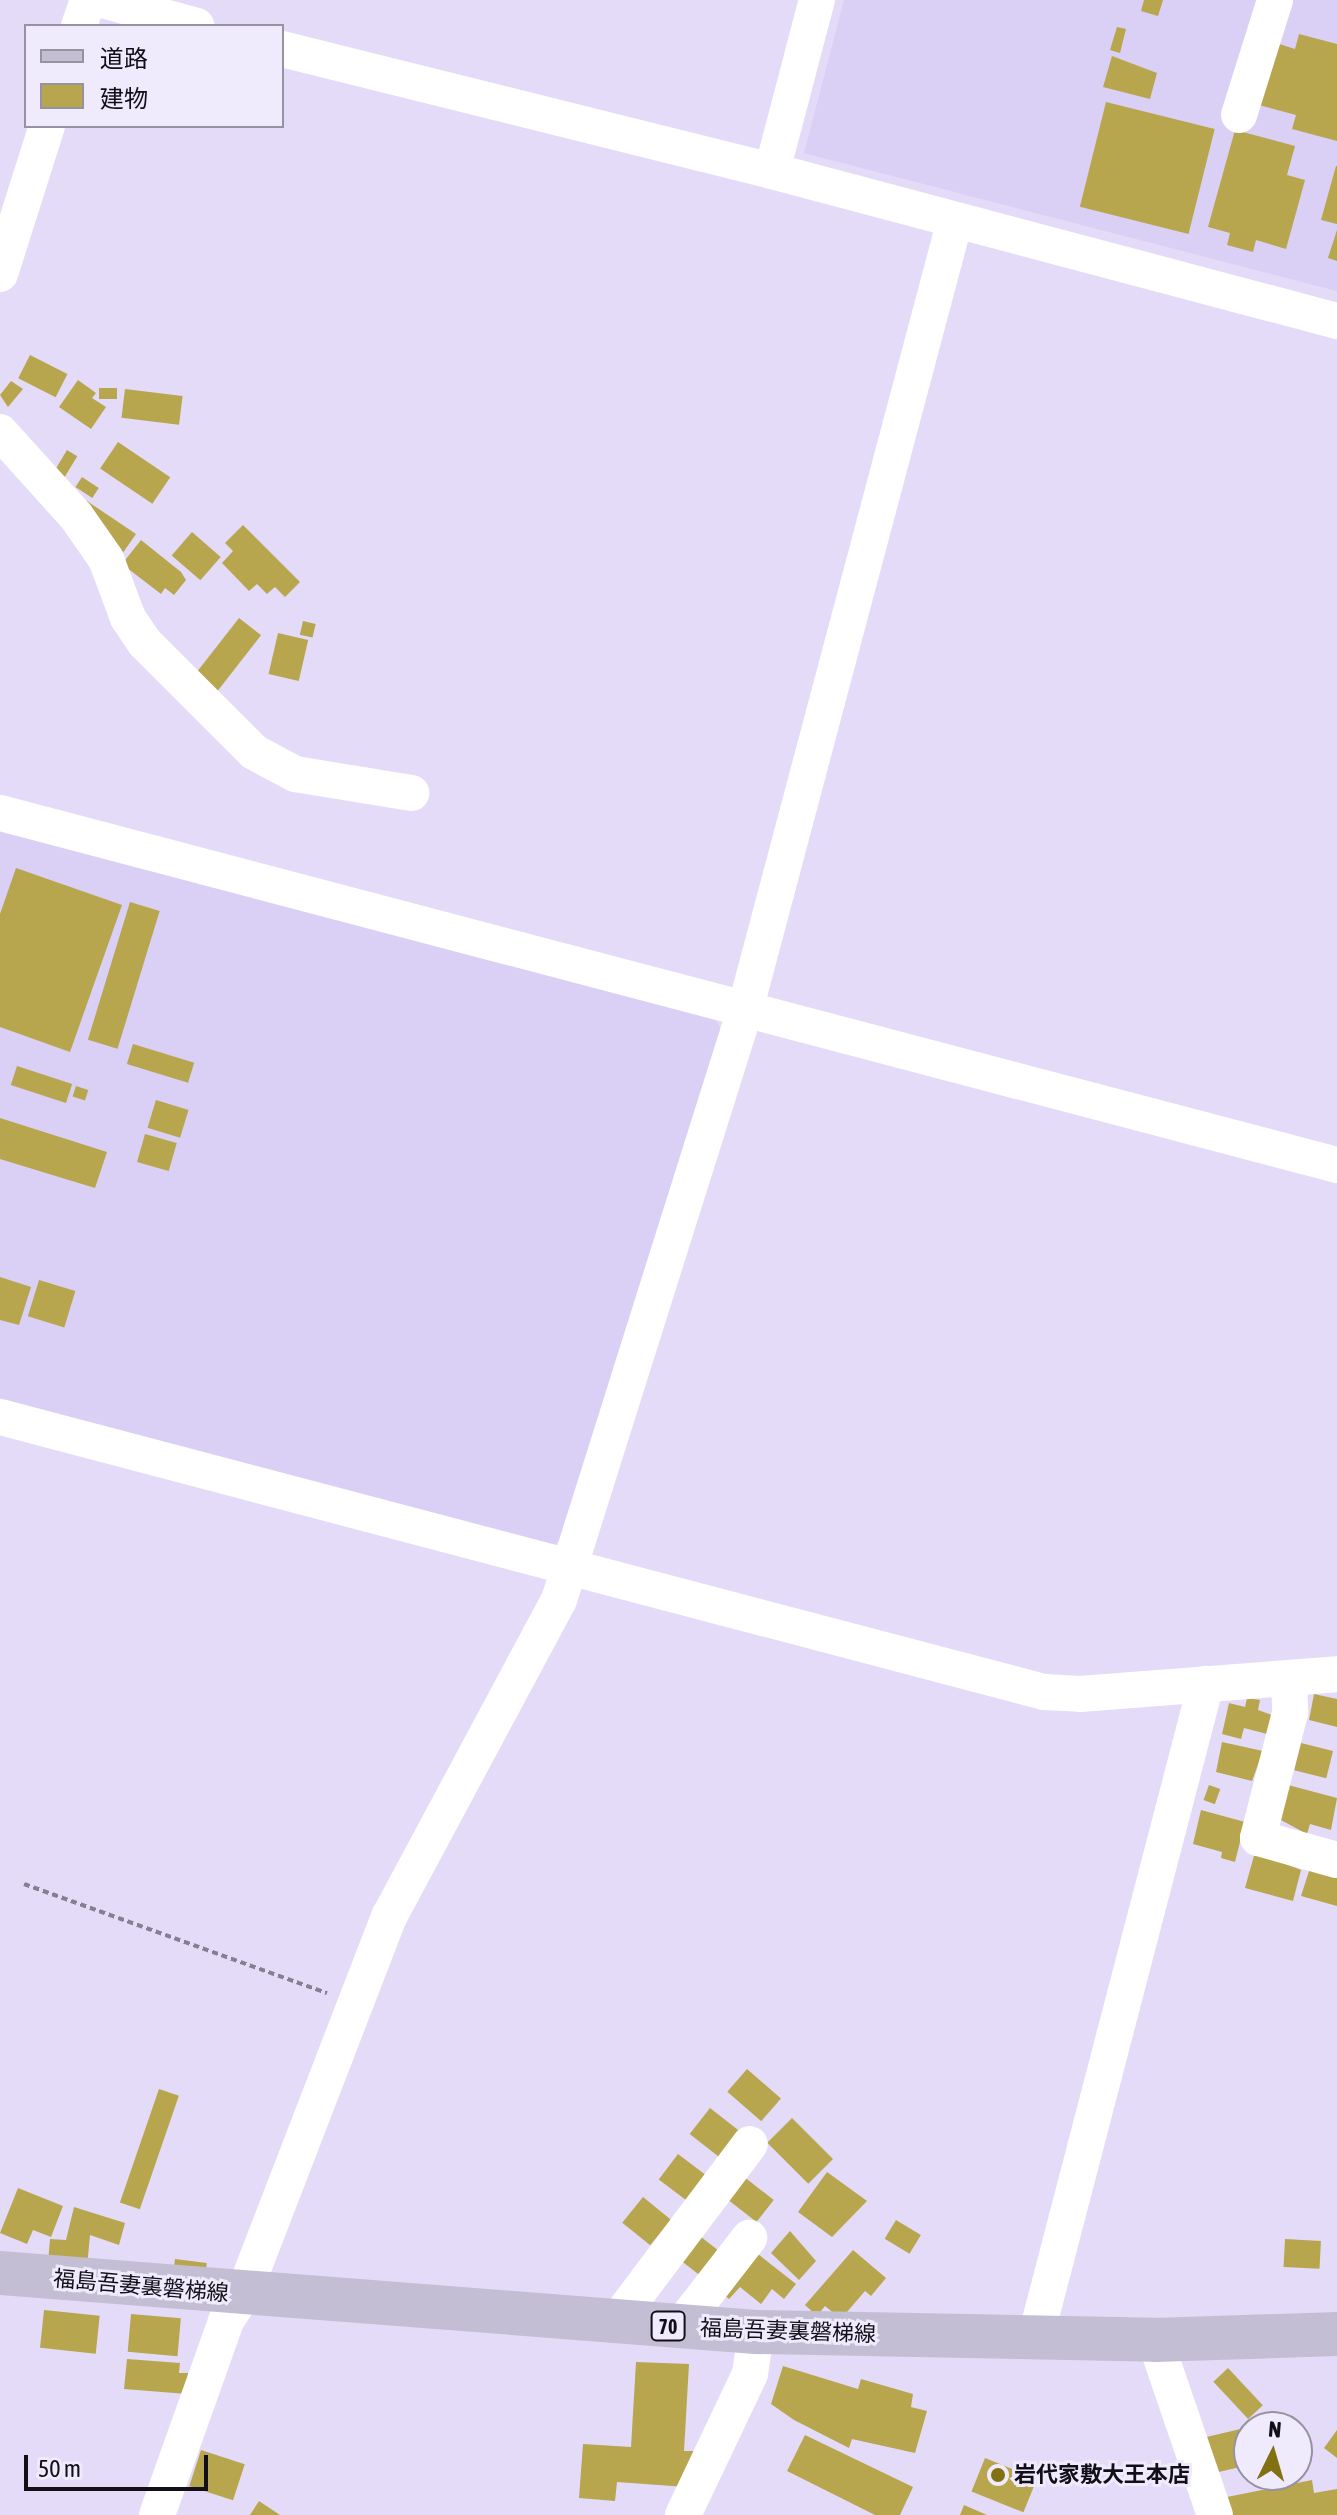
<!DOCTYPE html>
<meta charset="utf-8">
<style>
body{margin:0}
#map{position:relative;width:1337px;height:2515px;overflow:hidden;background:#e4dbf9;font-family:"Asap Condensed","Noto Sans JP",sans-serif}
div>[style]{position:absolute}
.built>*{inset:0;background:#dacff4}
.building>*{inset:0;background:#b7a64d;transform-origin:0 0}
.path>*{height:4px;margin-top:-2px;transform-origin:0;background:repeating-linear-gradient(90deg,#857f94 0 6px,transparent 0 10px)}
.minor>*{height:36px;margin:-18px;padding:0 18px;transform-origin:18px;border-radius:18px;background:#fff}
.major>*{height:44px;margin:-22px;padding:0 22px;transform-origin:22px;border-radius:22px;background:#c4bed4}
.dots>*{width:22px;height:22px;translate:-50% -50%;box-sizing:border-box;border:4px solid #efeafc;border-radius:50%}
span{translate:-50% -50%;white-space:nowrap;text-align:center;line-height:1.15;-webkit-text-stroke:6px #efeafc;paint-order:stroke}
.shield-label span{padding:2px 6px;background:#efeafc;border:2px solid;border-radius:6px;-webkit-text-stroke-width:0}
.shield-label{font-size:20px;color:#120f18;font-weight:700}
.street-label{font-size:22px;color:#120f18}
.poi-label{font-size:22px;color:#120f18;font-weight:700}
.left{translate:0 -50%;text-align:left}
.legend{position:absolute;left:24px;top:24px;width:260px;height:104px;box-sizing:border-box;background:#efeafc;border:2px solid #9792a1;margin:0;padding:10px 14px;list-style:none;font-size:24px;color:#120f18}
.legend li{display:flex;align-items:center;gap:16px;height:40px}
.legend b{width:40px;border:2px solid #9792a1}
.north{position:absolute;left:1233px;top:2411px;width:80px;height:80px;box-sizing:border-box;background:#efeafc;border:2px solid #9792a1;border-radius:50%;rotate:5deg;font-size:22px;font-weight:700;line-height:32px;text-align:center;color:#120f18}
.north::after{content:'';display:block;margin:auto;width:28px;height:36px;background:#827112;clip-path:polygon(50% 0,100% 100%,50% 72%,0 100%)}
.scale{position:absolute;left:24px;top:2455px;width:184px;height:36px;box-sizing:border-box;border:4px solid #120f18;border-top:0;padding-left:10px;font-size:24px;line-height:28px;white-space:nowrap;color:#120f18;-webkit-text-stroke:6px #efeafc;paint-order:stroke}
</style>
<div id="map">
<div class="built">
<i style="clip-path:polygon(844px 0,1337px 0,1337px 291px,804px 153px)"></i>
<i style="clip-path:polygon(0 825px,710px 1011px,723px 1032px,567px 1534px,554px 1545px,537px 1549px,0 1398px)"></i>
</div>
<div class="building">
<i style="clip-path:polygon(1144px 0,1163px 0,1158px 16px,1141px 11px)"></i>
<i style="clip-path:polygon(1117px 27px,1126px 29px,1120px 53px,1110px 50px)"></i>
<i style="clip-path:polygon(1299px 34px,1337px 44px,1337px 141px,1292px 129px,1296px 115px,1259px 105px,1276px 43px,1295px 49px)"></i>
<i style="clip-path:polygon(1112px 56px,1157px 73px,1150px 99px,1103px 87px)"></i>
<i style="left:1106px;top:102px;width:112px;height:108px;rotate:14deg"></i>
<i style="clip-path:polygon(1235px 130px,1295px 146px,1287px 175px,1305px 180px,1286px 249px,1256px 240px,1253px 252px,1227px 245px,1230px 233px,1208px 227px)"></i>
<i style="clip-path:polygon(1336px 166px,1337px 166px,1337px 224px,1321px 220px)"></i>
<i style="clip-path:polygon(1337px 230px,1337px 261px,1328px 258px)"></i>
<i style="left:30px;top:355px;width:42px;height:26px;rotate:27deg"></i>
<i style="clip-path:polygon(78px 380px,96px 393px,92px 398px,106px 407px,91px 429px,59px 407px)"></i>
<i style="clip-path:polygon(11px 381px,23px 389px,8px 407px,0 395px)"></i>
<i style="left:99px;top:388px;width:18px;height:11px"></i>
<i style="left:125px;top:389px;width:58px;height:29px;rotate:7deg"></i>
<i style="left:118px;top:442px;width:63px;height:32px;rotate:34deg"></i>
<i style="left:67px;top:450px;width:12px;height:25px;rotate:31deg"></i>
<i style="left:82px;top:477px;width:20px;height:12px;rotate:33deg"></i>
<i style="clip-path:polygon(81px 497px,136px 534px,122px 554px)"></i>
<i style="clip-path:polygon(243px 525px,300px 582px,285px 597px,275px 587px,267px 594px,257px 584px,249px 591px,222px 563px,233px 551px,225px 543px)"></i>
<i style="left:192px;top:532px;width:38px;height:31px;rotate:41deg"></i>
<i style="clip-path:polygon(141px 540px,181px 572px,186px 580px,174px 595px,165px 588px,161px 594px,122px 564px)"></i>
<i style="left:239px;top:618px;width:28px;height:71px;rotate:38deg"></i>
<i style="left:303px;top:621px;width:13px;height:14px;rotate:13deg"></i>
<i style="left:278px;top:633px;width:31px;height:42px;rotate:13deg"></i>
<i style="clip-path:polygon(16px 868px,122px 905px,70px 1052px,0 1027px,0 914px)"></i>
<i style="left:130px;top:902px;width:31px;height:144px;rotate:17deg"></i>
<i style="left:133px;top:1044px;width:64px;height:21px;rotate:17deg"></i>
<i style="left:17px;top:1066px;width:58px;height:20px;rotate:18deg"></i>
<i style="left:76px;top:1086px;width:13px;height:11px;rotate:18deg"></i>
<i style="left:156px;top:1100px;width:34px;height:29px;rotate:17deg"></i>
<i style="clip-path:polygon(0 1118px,107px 1152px,95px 1188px,0 1159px)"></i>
<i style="left:145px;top:1134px;width:33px;height:29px;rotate:16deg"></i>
<i style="clip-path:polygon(0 1277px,31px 1287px,19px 1325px,0 1320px)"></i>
<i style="left:39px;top:1280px;width:38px;height:38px;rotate:17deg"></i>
<i style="clip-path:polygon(1314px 1694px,1337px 1699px,1337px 1727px,1309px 1720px)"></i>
<i style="clip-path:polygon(1247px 1698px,1260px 1700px,1258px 1710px,1275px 1716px,1271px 1735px,1244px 1728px,1241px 1739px,1222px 1734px,1229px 1703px,1245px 1707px)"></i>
<i style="clip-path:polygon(1222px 1742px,1263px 1751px,1252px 1781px,1216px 1772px)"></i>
<i style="left:1301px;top:1743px;width:33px;height:28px;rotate:14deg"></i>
<i style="left:1209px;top:1785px;width:12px;height:16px;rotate:20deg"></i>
<i style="clip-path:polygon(1288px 1785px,1337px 1798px,1331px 1830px,1310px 1824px,1307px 1834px,1279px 1819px)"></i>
<i style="clip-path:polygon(1201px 1810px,1245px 1822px,1235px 1862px,1221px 1858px,1222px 1852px,1193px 1844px)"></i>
<i style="clip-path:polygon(1255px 1852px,1301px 1870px,1293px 1901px,1245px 1888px)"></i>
<i style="clip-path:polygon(1310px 1868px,1337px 1875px,1337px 1906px,1301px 1896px)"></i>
<i style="left:747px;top:2069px;width:45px;height:30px;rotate:41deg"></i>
<i style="left:159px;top:2089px;width:21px;height:120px;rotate:19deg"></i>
<i style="left:710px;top:2108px;width:41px;height:33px;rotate:38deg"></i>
<i style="left:792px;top:2118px;width:58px;height:35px;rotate:45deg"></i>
<i style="left:678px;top:2154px;width:36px;height:32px;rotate:37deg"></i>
<i style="clip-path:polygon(827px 2172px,867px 2201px,832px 2237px,798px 2212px)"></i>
<i style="left:743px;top:2176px;width:39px;height:28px;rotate:38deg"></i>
<i style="clip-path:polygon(18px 2188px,63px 2206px,51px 2237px,33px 2230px,27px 2244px,0 2233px)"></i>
<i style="left:643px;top:2197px;width:36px;height:33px;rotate:39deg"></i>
<i style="clip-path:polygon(74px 2207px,125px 2223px,119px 2245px,90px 2235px,87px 2267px,48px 2262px,50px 2239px,66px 2240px)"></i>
<i style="left:896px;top:2220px;width:29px;height:22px;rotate:31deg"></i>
<i style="clip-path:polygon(790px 2231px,816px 2261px,799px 2280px,771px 2253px)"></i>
<i style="left:696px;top:2233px;width:36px;height:31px;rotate:38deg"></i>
<i style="left:1285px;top:2239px;width:36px;height:28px;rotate:3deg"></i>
<i style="clip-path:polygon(853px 2250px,886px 2278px,871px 2296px,865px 2291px,841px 2319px,825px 2306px,817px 2316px,805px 2305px)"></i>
<i style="clip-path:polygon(758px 2254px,796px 2284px,784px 2299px,772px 2289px,761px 2304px,740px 2287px,729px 2299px,724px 2295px)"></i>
<i style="left:175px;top:2259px;width:32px;height:11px;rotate:7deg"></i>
<i style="left:44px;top:2310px;width:56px;height:38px;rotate:6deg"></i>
<i style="left:131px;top:2314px;width:50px;height:38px;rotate:5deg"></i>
<i style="clip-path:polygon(127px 2359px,180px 2363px,179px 2373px,188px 2373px,187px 2394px,124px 2389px)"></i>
<i style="clip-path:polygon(636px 2362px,689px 2364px,684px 2451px,699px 2451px,686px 2487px,617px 2482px,615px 2501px,579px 2498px,583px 2444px,631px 2447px)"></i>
<i style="clip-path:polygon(783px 2366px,858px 2389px,861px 2379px,913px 2394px,911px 2407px,927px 2411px,915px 2453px,852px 2439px,849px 2448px,794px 2420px,771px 2404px)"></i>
<i style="left:1228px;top:2368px;width:51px;height:20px;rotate:47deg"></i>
<i style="clip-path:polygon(1249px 2427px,1249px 2465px,1210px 2474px,1202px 2438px)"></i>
<i style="clip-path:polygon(1337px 2430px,1337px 2458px,1324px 2448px)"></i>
<i style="clip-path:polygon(805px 2435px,913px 2487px,900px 2515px,875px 2515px,787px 2471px)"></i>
<i style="left:201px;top:2450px;width:46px;height:38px;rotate:18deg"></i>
<i style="left:985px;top:2458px;width:56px;height:36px;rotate:22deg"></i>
<i style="clip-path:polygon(1312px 2480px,1314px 2493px,1337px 2489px,1337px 2515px,1231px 2515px,1227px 2497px)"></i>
<i style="clip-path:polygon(259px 2501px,280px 2515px,250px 2515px)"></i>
<i style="clip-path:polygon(964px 2505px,987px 2515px,960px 2515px)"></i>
</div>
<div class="path">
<i style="left:24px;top:1884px;width:322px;rotate:19.8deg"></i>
</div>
<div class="minor">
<i style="left:102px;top:0;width:98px;rotate:15.3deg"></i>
<i style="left:79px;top:26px;width:28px;rotate:-71deg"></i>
<i style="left:282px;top:49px;width:505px;rotate:13.98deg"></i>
<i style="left:772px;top:171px;width:585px;rotate:14.87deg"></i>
<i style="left:1239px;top:115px;width:121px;rotate:-72.6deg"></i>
<i style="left:772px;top:171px;width:177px;rotate:-75.3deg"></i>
<i style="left:0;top:274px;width:155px;rotate:-72.4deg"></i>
<i style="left:0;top:432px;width:113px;rotate:47.9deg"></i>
<i style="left:76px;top:516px;width:52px;rotate:55.1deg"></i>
<i style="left:106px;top:559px;width:63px;rotate:69.6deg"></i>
<i style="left:128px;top:618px;width:30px;rotate:56deg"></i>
<i style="left:145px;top:643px;width:154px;rotate:45deg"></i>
<i style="left:254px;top:752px;width:47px;rotate:28.2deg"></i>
<i style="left:295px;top:774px;width:118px;rotate:9.3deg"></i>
<i style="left:0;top:813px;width:1383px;rotate:14.75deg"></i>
<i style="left:0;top:1417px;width:1080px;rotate:14.76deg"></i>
<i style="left:1044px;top:1692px;width:36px;rotate:3deg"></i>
<i style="left:1080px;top:1694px;width:258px;rotate:-4.4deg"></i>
<i style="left:1289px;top:1678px;width:35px;rotate:88deg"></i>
<i style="left:1290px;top:1713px;width:129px;rotate:104.4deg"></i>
<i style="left:1258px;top:1838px;width:82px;rotate:15.6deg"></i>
<i style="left:615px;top:2323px;width:224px;rotate:-53deg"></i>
<i style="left:680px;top:2327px;width:113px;rotate:-52.2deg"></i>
<i style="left:1036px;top:2336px;width:674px;rotate:-75.39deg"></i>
<i style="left:1155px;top:2340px;width:185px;rotate:71.1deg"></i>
<i style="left:157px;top:2515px;width:206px;rotate:-70.4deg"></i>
<i style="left:226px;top:2321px;width:31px;rotate:-57deg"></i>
<i style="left:243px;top:2295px;width:407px;rotate:-68.9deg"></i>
<i style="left:390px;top:1915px;width:357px;rotate:-61.8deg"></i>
<i style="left:559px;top:1600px;width:619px;rotate:-72.5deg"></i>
<i style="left:745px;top:1010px;width:817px;rotate:-75.11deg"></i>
<i style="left:683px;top:2515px;width:156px;rotate:-64.6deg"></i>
<i style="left:750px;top:2374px;width:42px;rotate:-81.9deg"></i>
</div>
<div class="major">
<i style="left:0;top:2273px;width:758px;rotate:4.46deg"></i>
<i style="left:756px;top:2332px;width:399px;rotate:1.1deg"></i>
<i style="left:1155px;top:2340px;width:182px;rotate:-1.9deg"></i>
</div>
<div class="dots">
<i style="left:998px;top:2475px;background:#827112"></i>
</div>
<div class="shield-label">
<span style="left:668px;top:2326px">70</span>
</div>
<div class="street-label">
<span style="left:141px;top:2286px;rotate:5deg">福島吾妻裏磐梯線</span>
<span style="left:788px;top:2331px;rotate:2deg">福島吾妻裏磐梯線</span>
</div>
<div class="poi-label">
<span class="left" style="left:1014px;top:2475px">岩代家敷大王本店</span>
</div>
<ul class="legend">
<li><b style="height:10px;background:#c4bed4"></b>道路</li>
<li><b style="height:22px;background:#b7a64d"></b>建物</li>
</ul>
<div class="north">N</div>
<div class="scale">50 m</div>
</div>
